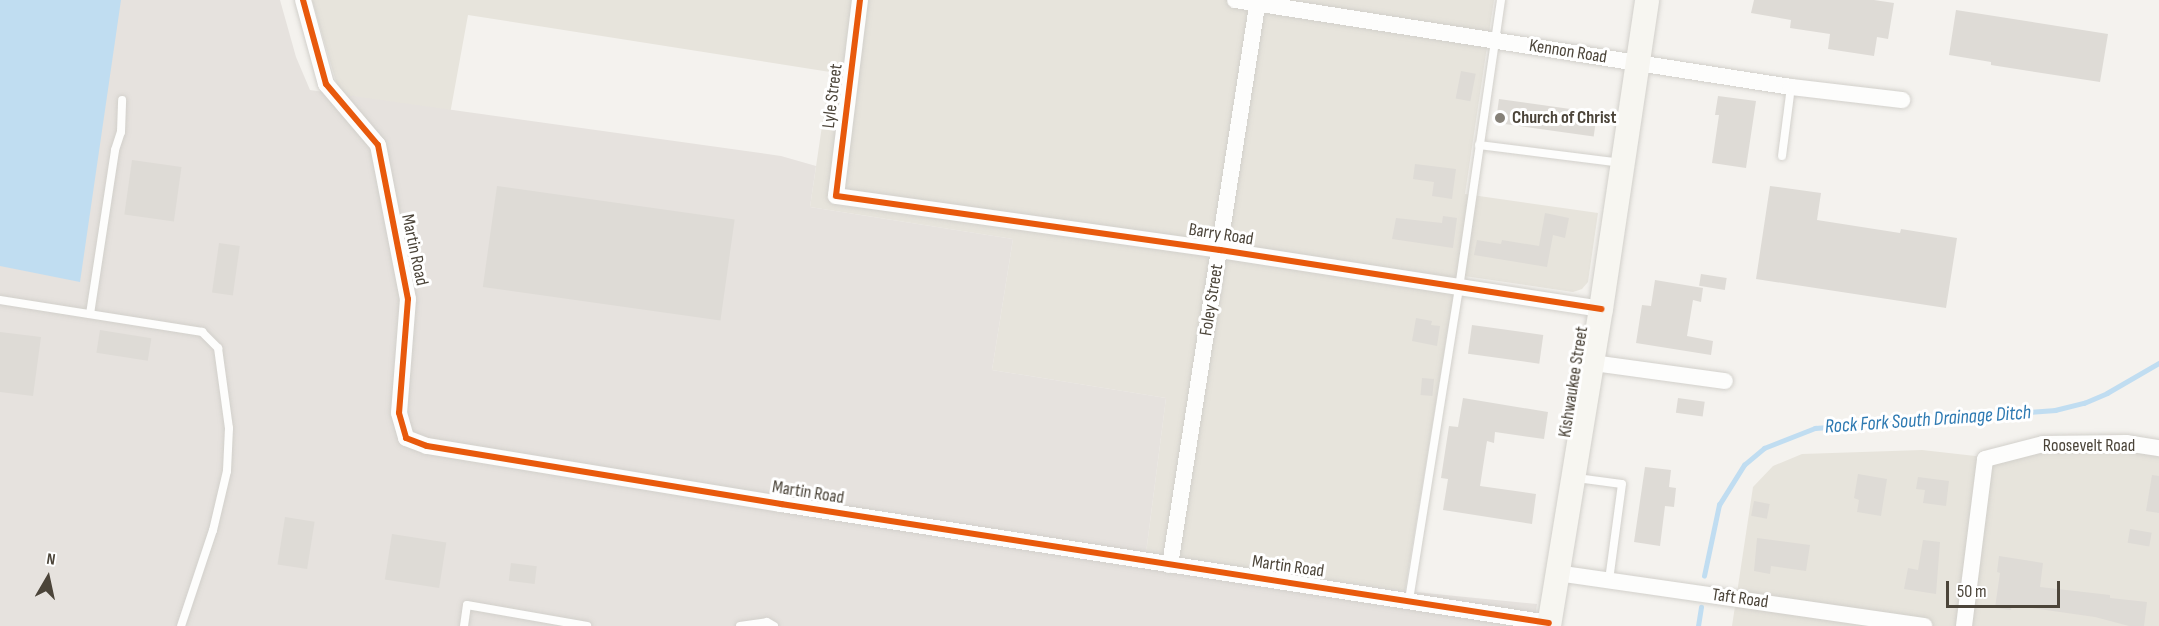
<!DOCTYPE html>
<style>
body{margin:0}
#map{position:relative;width:2159px;height:626px;overflow:hidden;background:#f4f2ee;font-family:"Sofia Sans Condensed",sans-serif}
div>[style]{position:absolute}
.residential>*{inset:0;background:#e7e4dc}
.industrial>*{inset:0;background:#e6e2de}
.water>*{inset:0;background:#c0ddf1}
.stream>*{height:4.5px;margin:-2.25px;padding:0 2.25px;transform-origin:2.25px;border-radius:2.25px;background:#c0ddf1}
.building>*{inset:0;background:#dedbd6;transform-origin:0 0}
.roads{filter:drop-shadow(0 0 2px #d2d0cb) drop-shadow(0 0 2px #d2d0cb)}
.lane>*{height:8px;margin:-4px;padding:0 4px;transform-origin:4px;border-radius:4px;background:#fdfdfc}
.street>*{height:16px;margin:-8px;padding:0 8px;transform-origin:8px;border-radius:8px;background:#fdfdfc}
.secondary>*{height:24px;margin:-12px;padding:0 12px;transform-origin:12px;border-radius:12px;background:#f7f6f1}
.cycleway>*{height:6px;margin:-3px;padding:0 3px;transform-origin:3px;border-radius:3px;background:#e8590c}
.dots>*{width:16px;height:16px;translate:-50% -50%;box-sizing:border-box;border:3px solid #fff;border-radius:50%}
span{translate:-50% -50%;white-space:nowrap;text-align:center;line-height:1.15;-webkit-text-stroke:6px #fff;paint-order:stroke}
.street-label{font-size:18px;color:#4b4439}
.poi-label{font-size:18px;color:#4b4439;font-weight:700}
.left{translate:0 -50%;text-align:left}
.water-label{font-size:20px;color:#2e7ab2;font-style:italic}
.north{position:absolute;left:18px;top:548px;width:60px;height:60px;-webkit-text-stroke:4px #fff;paint-order:stroke;rotate:9deg;font-size:16px;font-weight:700;line-height:24px;text-align:center;color:#4b4439}
.north::after{content:'';display:block;margin:auto;width:21px;height:27px;background:#4b4439;clip-path:polygon(50% 0,100% 100%,50% 72%,0 100%)}
.scale{position:absolute;left:1946px;top:581px;width:114px;height:27px;box-sizing:border-box;border:3px solid #4b4439;border-top:0;padding-left:8px;font-size:18px;line-height:21px;white-space:nowrap;color:#4b4439;-webkit-text-stroke:4px #fff;paint-order:stroke}
</style>
<div id="map">
<div class="residential">
<i style="clip-path:polygon(312px 0,1494px 0,1465px 194px,1598px 213px,1588px 282px,1582px 289px,1573px 292px,1457px 275px,1405px 591px,1146px 553px,1166px 398px,992px 370px,1013px 239px,810px 207px,830px 72px,468px 15px,448px 125px,347px 100px,337px 85px)"></i>
<i style="clip-path:polygon(2102px 448px,2159px 453px,2159px 626px,1732px 626px,1753px 487px,1773px 466px,1802px 454px,1922px 450px,2002px 459px,2023px 454px)"></i>
</div>
<div class="industrial">
<i style="clip-path:polygon(0 0,280px 0,296px 57px,310px 90px,781px 156px,816px 166px,810px 207px,1013px 239px,992px 370px,1166px 398px,1146px 553px,1405px 591px,1537px 604px,1534px 626px,0 626px)"></i>
</div>
<div class="water">
<i style="clip-path:polygon(0 0,121px 0,80px 282px,0 266px)"></i>
</div>
<div class="stream">
<i style="left:1704px;top:576px;width:73px;rotate:-78.1deg"></i>
<i style="left:1719px;top:505px;width:47px;rotate:-58deg"></i>
<i style="left:1744px;top:465px;width:26px;rotate:-40deg"></i>
<i style="left:1764px;top:448px;width:55px;rotate:-21.4deg"></i>
<i style="left:1815px;top:428px;width:241px;rotate:-4.3deg"></i>
<i style="left:2055px;top:410px;width:30px;rotate:-14deg"></i>
<i style="left:2084px;top:403px;width:25px;rotate:-23deg"></i>
<i style="left:2107px;top:393px;width:60px;rotate:-30deg"></i>
<i style="left:1698px;top:626px;width:19px;rotate:-81deg"></i>
</div>
<div class="building">
<i style="clip-path:polygon(1754px 0,1874px 0,1894px 3px,1888px 39px,1877px 37px,1874px 56px,1828px 49px,1830px 34px,1790px 28px,1791px 20px,1751px 13px)"></i>
<i style="clip-path:polygon(1956px 10px,2108px 34px,2100px 82px,1991px 65px,1991px 62px,1949px 55px)"></i>
<i style="left:1461px;top:71px;width:15px;height:28px;rotate:11deg"></i>
<i style="clip-path:polygon(1718px 96px,1756px 101px,1746px 168px,1712px 163px,1719px 115px,1715px 115px)"></i>
<i style="left:1499px;top:99px;width:99px;height:24px;rotate:8deg"></i>
<i style="left:132px;top:160px;width:50px;height:55px;rotate:8deg"></i>
<i style="clip-path:polygon(1415px 164px,1456px 169px,1452px 199px,1432px 196px,1434px 182px,1413px 179px)"></i>
<i style="left:497px;top:186px;width:240px;height:102px;rotate:8deg"></i>
<i style="clip-path:polygon(1770px 186px,1821px 193px,1817px 220px,1900px 233px,1901px 229px,1957px 238px,1946px 308px,1756px 279px)"></i>
<i style="clip-path:polygon(1545px 213px,1569px 218px,1565px 238px,1553px 235px,1547px 267px,1474px 255px,1477px 240px,1501px 244px,1502px 240px,1539px 246px)"></i>
<i style="clip-path:polygon(1443px 216px,1457px 218px,1453px 248px,1392px 239px,1396px 218px,1442px 223px)"></i>
<i style="left:219px;top:243px;width:21px;height:50px;rotate:8deg"></i>
<i style="left:1701px;top:274px;width:26px;height:12px;rotate:9deg"></i>
<i style="clip-path:polygon(1655px 280px,1703px 288px,1701px 302px,1693px 300px,1687px 336px,1713px 341px,1711px 355px,1636px 343px,1642px 305px,1651px 306px)"></i>
<i style="clip-path:polygon(1416px 318px,1432px 321px,1431px 325px,1440px 326px,1437px 346px,1412px 341px)"></i>
<i style="left:1472px;top:325px;width:72px;height:29px;rotate:8deg"></i>
<i style="left:100px;top:330px;width:52px;height:23px;rotate:9deg"></i>
<i style="clip-path:polygon(0 332px,41px 337px,33px 396px,0 392px)"></i>
<i style="left:1422px;top:378px;width:12px;height:17px;rotate:5deg"></i>
<i style="clip-path:polygon(1463px 398px,1548px 412px,1544px 439px,1495px 432px,1494px 443px,1487px 441px,1480px 486px,1536px 494px,1532px 524px,1443px 510px,1448px 479px,1441px 478px,1449px 426px,1458px 427px)"></i>
<i style="left:1678px;top:398px;width:27px;height:15px;rotate:8deg"></i>
<i style="clip-path:polygon(1645px 467px,1671px 470px,1669px 487px,1676px 488px,1674px 507px,1665px 506px,1660px 546px,1634px 542px)"></i>
<i style="clip-path:polygon(1858px 474px,1887px 479px,1881px 516px,1857px 512px,1859px 500px,1854px 498px)"></i>
<i style="clip-path:polygon(2152px 475px,2159px 476px,2159px 513px,2146px 511px)"></i>
<i style="clip-path:polygon(1918px 477px,1949px 481px,1946px 506px,1923px 503px,1925px 490px,1916px 489px)"></i>
<i style="left:1754px;top:501px;width:16px;height:15px;rotate:11deg"></i>
<i style="left:285px;top:517px;width:30px;height:48px;rotate:9deg"></i>
<i style="left:2130px;top:529px;width:22px;height:14px;rotate:10deg"></i>
<i style="left:392px;top:534px;width:55px;height:46px;rotate:9deg"></i>
<i style="clip-path:polygon(1757px 538px,1810px 545px,1806px 571px,1771px 566px,1770px 574px,1754px 571px)"></i>
<i style="clip-path:polygon(1923px 540px,1940px 542px,1936px 594px,1904px 589px,1908px 568px,1918px 570px)"></i>
<i style="clip-path:polygon(1999px 556px,2043px 563px,2040px 587px,2110px 595px,2110px 598px,2147px 602px,2144px 626px,2129px 626px,2095px 617px,2012px 605px,2011px 610px,1995px 608px,2000px 573px,1997px 572px)"></i>
<i style="left:511px;top:563px;width:26px;height:18px;rotate:7deg"></i>
</div>
<div class="roads">
<div class="lane">
<i style="left:1479px;top:145px;width:144px;rotate:7.2deg"></i>
<i style="left:1782px;top:156px;width:70px;rotate:-82.6deg"></i>
<i style="left:0;top:300px;width:205px;rotate:9deg"></i>
<i style="left:202px;top:332px;width:23px;rotate:45deg"></i>
<i style="left:218px;top:348px;width:81px;rotate:82.2deg"></i>
<i style="left:229px;top:428px;width:43px;rotate:92.7deg"></i>
<i style="left:227px;top:471px;width:61px;rotate:103.3deg"></i>
<i style="left:213px;top:530px;width:101px;rotate:108.4deg"></i>
<i style="left:90px;top:314px;width:166px;rotate:-81.3deg"></i>
<i style="left:115px;top:150px;width:19px;rotate:-72deg"></i>
<i style="left:121px;top:132px;width:32px;rotate:-88deg"></i>
<i style="left:1577px;top:478px;width:45px;rotate:7.6deg"></i>
<i style="left:1622px;top:484px;width:97px;rotate:97.7deg"></i>
<i style="left:1409px;top:600px;width:316px;rotate:-80.9deg"></i>
<i style="left:1459px;top:288px;width:291px;rotate:-81.7deg"></i>
<i style="left:464px;top:626px;width:21px;rotate:-82deg"></i>
<i style="left:467px;top:605px;width:122px;rotate:9.9deg"></i>
<i style="left:740px;top:626px;width:27px;rotate:-8deg"></i>
<i style="left:767px;top:622px;width:8px;rotate:30deg"></i>
</div>
<div class="street">
<i style="left:303px;top:0;width:87px;rotate:74.7deg"></i>
<i style="left:326px;top:84px;width:80px;rotate:49.6deg"></i>
<i style="left:378px;top:145px;width:157px;rotate:79deg"></i>
<i style="left:408px;top:299px;width:114px;rotate:94.5deg"></i>
<i style="left:399px;top:413px;width:26px;rotate:74deg"></i>
<i style="left:406px;top:438px;width:22px;rotate:21deg"></i>
<i style="left:427px;top:446px;width:359px;rotate:9.3deg"></i>
<i style="left:781px;top:504px;width:777px;rotate:8.81deg"></i>
<i style="left:860px;top:0;width:197px;rotate:97deg"></i>
<i style="left:836px;top:196px;width:388px;rotate:8deg"></i>
<i style="left:1220px;top:250px;width:386px;rotate:8.8deg"></i>
<i style="left:1235px;top:0;width:563px;rotate:8.89deg"></i>
<i style="left:1791px;top:87px;width:112px;rotate:6.7deg"></i>
<i style="left:1593px;top:363px;width:133px;rotate:7.8deg"></i>
<i style="left:1170px;top:565px;width:572px;rotate:-81.15deg"></i>
<i style="left:1557px;top:573px;width:371px;rotate:8.2deg"></i>
<i style="left:1964px;top:626px;width:168px;rotate:-82.8deg"></i>
<i style="left:1985px;top:459px;width:60px;rotate:-14.5deg"></i>
<i style="left:2043px;top:444px;width:83px;rotate:-0.7deg"></i>
<i style="left:2126px;top:443px;width:33px;rotate:9deg"></i>
</div>
<div class="secondary">
<i style="left:1549px;top:626px;width:321px;rotate:-80.7deg"></i>
<i style="left:1601px;top:309px;width:312px;rotate:-81.5deg"></i>
</div>
</div>
<div class="cycleway">
<i style="left:303px;top:0;width:87px;rotate:74.7deg"></i>
<i style="left:326px;top:84px;width:80px;rotate:49.6deg"></i>
<i style="left:378px;top:145px;width:157px;rotate:79deg"></i>
<i style="left:408px;top:299px;width:114px;rotate:94.5deg"></i>
<i style="left:399px;top:413px;width:26px;rotate:74deg"></i>
<i style="left:406px;top:438px;width:22px;rotate:21deg"></i>
<i style="left:427px;top:446px;width:359px;rotate:9.3deg"></i>
<i style="left:781px;top:504px;width:777px;rotate:8.81deg"></i>
<i style="left:860px;top:0;width:197px;rotate:97deg"></i>
<i style="left:836px;top:196px;width:388px;rotate:8deg"></i>
<i style="left:1220px;top:250px;width:386px;rotate:8.8deg"></i>
</div>
<div class="dots">
<i style="left:1500px;top:118px;background:#868178"></i>
</div>
<div class="street-label">
<span style="left:1568px;top:52px;rotate:9deg">Kennon Road</span>
<span style="left:833px;top:96px;rotate:-83deg">Lyle Street</span>
<span style="left:1221px;top:235px;rotate:9deg">Barry Road</span>
<span style="left:414px;top:250px;rotate:78deg">Martin Road</span>
<span style="left:1212px;top:300px;rotate:-81deg">Foley Street</span>
<span style="left:1574px;top:382px;rotate:-81deg">Kishwaukee Street</span>
<span style="left:2089px;top:446px">Roosevelt Road</span>
<span style="left:808px;top:493px;rotate:9deg">Martin Road</span>
<span style="left:1288px;top:567px;rotate:8deg">Martin Road</span>
<span style="left:1740px;top:599px;rotate:8deg">Taft Road</span>
</div>
<div class="poi-label">
<span class="left" style="left:1512px;top:118px">Church of Christ</span>
</div>
<div class="water-label">
<span style="left:1928px;top:420px;rotate:-4deg">Rock Fork South Drainage Ditch</span>
</div>
<div class="north">N</div>
<div class="scale">50 m</div>
</div>
